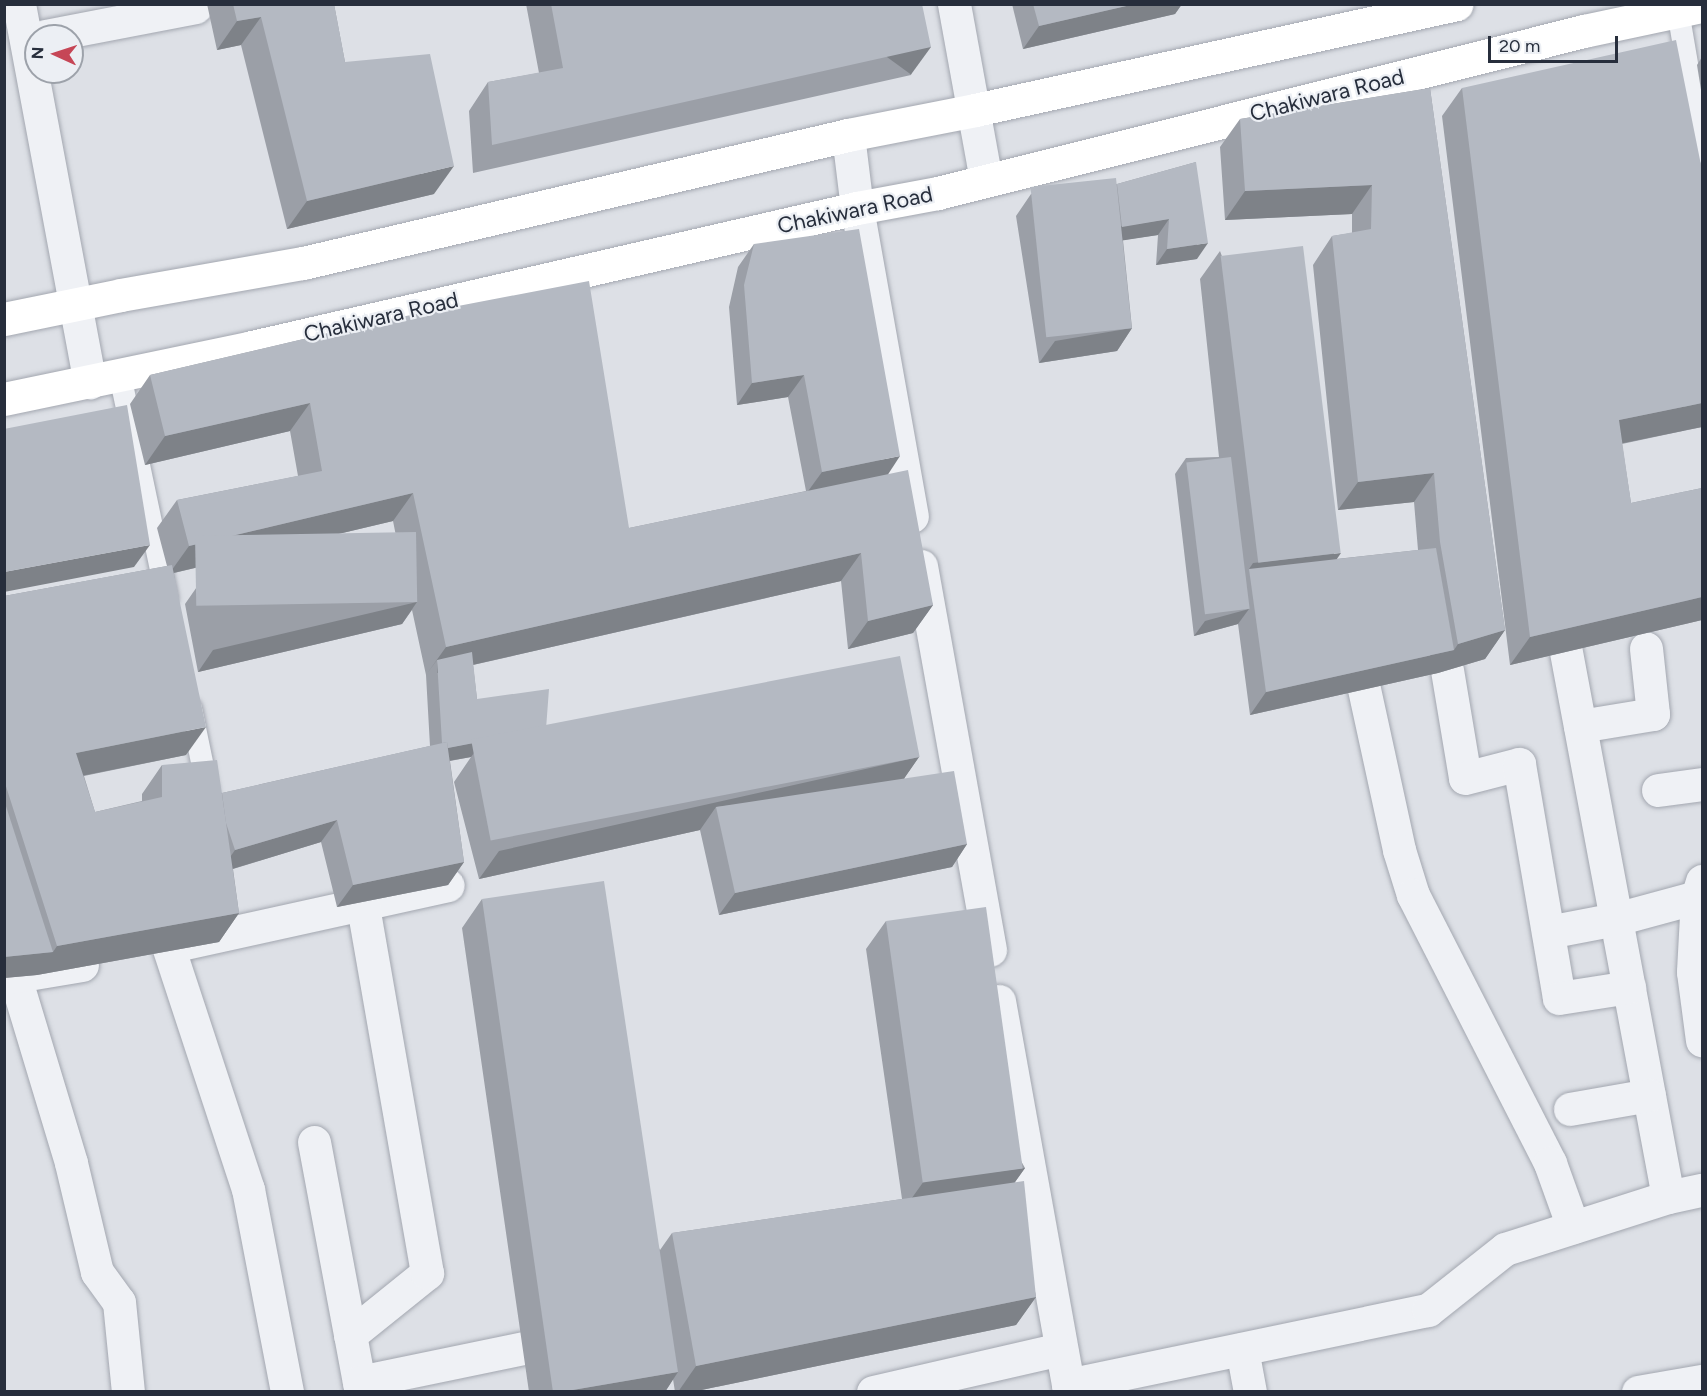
<!DOCTYPE html>
<style>
body{margin:0}
#map{position:relative;width:1707px;height:1396px;overflow:hidden;background:#dde0e6;font-family:Figtree,sans-serif}
div>[style]{position:absolute}
.roads{filter:drop-shadow(0 0 2px #a3a7b0) drop-shadow(0 0 2px #a3a7b0)}
.service>*{height:22px;margin:-11px;padding:0 11px;transform-origin:11px;border-radius:11px;background:#eff1f5}
.minor>*{height:33px;margin:-16.5px;padding:0 16.5px;transform-origin:16.5px;border-radius:16.5px;background:#eff1f5}
.tertiary>*{height:33px;margin:-16.5px;padding:0 16.5px;transform-origin:16.5px;border-radius:16.5px;background:#eff1f5}
.primary>*{height:33px;margin:-16.5px;padding:0 16.5px;transform-origin:16.5px;border-radius:16.5px;background:#fff}
.wall>*{inset:0;background:#9b9fa7}
.shaded-wall>*{inset:0;background:#7e8288;transform-origin:0 0}
.building>*{inset:0;background:#b4b9c2;transform-origin:0 0}
span{translate:-50% -50%;white-space:nowrap;text-align:center;line-height:1.15;-webkit-text-stroke:4.5px #eceff4;paint-order:stroke}
.street-label{font-size:22px;color:#272e3c}
.frame{position:absolute;inset:0;border:6px solid #272e3c;pointer-events:none}
.north{position:absolute;left:24px;top:24px;width:60px;height:60px;box-sizing:border-box;background:#eceff4;border:2px solid #9da2aa;border-radius:50%;rotate:273deg;font-size:16px;font-weight:700;line-height:24px;text-align:center;color:#272e3c}
.north::after{content:'';display:block;margin:auto;width:21px;height:27px;background:#c64656;clip-path:polygon(50% 0,100% 100%,50% 72%,0 100%)}
.scale{position:absolute;left:1488px;top:36px;width:130px;height:27px;box-sizing:border-box;border:3px solid #272e3c;border-top:0;padding-left:8px;font-size:18px;line-height:21px;white-space:nowrap;color:#272e3c;-webkit-text-stroke:4px #eceff4;paint-order:stroke}
</style>
<div id="map">
<div class="roads">
<div class="service">
<i style="left:1678px;top:11px;width:143px;rotate:80.3deg"></i>
<i style="left:120px;top:375px;width:228px;rotate:78.1deg"></i>
<i style="left:191px;top:709px;width:84px;rotate:78.3deg"></i>
</div>
<div class="minor">
<i style="left:19px;top:4px;width:385px;rotate:79.4deg"></i>
<i style="left:45px;top:36px;width:153px;rotate:-10.9deg"></i>
<i style="left:848px;top:135px;width:74px;rotate:83deg"></i>
<i style="left:857px;top:208px;width:313px;rotate:79.9deg"></i>
<i style="left:921px;top:566px;width:390px;rotate:79.8deg"></i>
<i style="left:1566px;top:652px;width:554px;rotate:79.4deg"></i>
<i style="left:1447px;top:670px;width:109px;rotate:80.5deg"></i>
<i style="left:1465px;top:778px;width:56px;rotate:-14.5deg"></i>
<i style="left:1519px;top:764px;width:237px;rotate:80.3deg"></i>
<i style="left:1559px;top:998px;width:71px;rotate:-8.9deg"></i>
<i style="left:1364px;top:689px;width:165px;rotate:77.7deg"></i>
<i style="left:1399px;top:850px;width:47px;rotate:72.7deg"></i>
<i style="left:1413px;top:895px;width:301px;rotate:62.9deg"></i>
<i style="left:1550px;top:1163px;width:68px;rotate:70.2deg"></i>
<i style="left:1580px;top:726px;width:74px;rotate:-9.3deg"></i>
<i style="left:1653px;top:714px;width:66px;rotate:-96.1deg"></i>
<i style="left:1658px;top:790px;width:44px;rotate:-7.8deg"></i>
<i style="left:1702px;top:881px;width:17px;rotate:107deg"></i>
<i style="left:1697px;top:897px;width:75px;rotate:93.1deg"></i>
<i style="left:1693px;top:972px;width:69px;rotate:82.5deg"></i>
<i style="left:1548px;top:932px;width:69px;rotate:-10.8deg"></i>
<i style="left:1616px;top:919px;width:84px;rotate:-15.2deg"></i>
<i style="left:180px;top:944px;width:274px;rotate:-12.4deg"></i>
<i style="left:168px;top:946px;width:256px;rotate:71.8deg"></i>
<i style="left:248px;top:1189px;width:207px;rotate:79.1deg"></i>
<i style="left:15px;top:977px;width:194px;rotate:73.2deg"></i>
<i style="left:71px;top:1163px;width:112px;rotate:76.6deg"></i>
<i style="left:97px;top:1272px;width:37px;rotate:54deg"></i>
<i style="left:119px;top:1302px;width:90px;rotate:84.3deg"></i>
<i style="left:4px;top:978px;width:79px;rotate:-9.5deg"></i>
<i style="left:999px;top:1001px;width:397px;rotate:79.8deg"></i>
<i style="left:1570px;top:1109px;width:80px;rotate:-10deg"></i>
<i style="left:314px;top:1142px;width:254px;rotate:79.4deg"></i>
<i style="left:350px;top:1335px;width:99px;rotate:-38.8deg"></i>
<i style="left:427px;top:1273px;width:374px;rotate:-99.9deg"></i>
<i style="left:1242px;top:1349px;width:44px;rotate:79.5deg"></i>
<i style="left:359px;top:1382px;width:167px;rotate:-11.7deg"></i>
<i style="left:1068px;top:1385px;width:368px;rotate:-11.8deg"></i>
<i style="left:1428px;top:1310px;width:98px;rotate:-38.4deg"></i>
<i style="left:1505px;top:1249px;width:171px;rotate:-17.7deg"></i>
<i style="left:1668px;top:1197px;width:35px;rotate:-12deg"></i>
<i style="left:873px;top:1392px;width:193px;rotate:-12.9deg"></i>
<i style="left:1638px;top:1392px;width:65px;rotate:-9.8deg"></i>
</div>
<div class="tertiary">
<i style="left:954px;top:4px;width:179px;rotate:79.7deg"></i>
</div>
<div class="primary">
<i style="left:4px;top:319px;width:119px;rotate:-11.6deg"></i>
<i style="left:121px;top:295px;width:185px;rotate:-10deg"></i>
<i style="left:303px;top:263px;width:560px;rotate:-13.22deg"></i>
<i style="left:848px;top:135px;width:129px;rotate:-11.1deg"></i>
<i style="left:975px;top:110px;width:493px;rotate:-12.4deg"></i>
<i style="left:4px;top:399px;width:253px;rotate:-11.8deg"></i>
<i style="left:252px;top:347px;width:621px;rotate:-12.94deg"></i>
<i style="left:857px;top:208px;width:82px;rotate:-10.5deg"></i>
<i style="left:938px;top:193px;width:666px;rotate:-14.08deg"></i>
<i style="left:1584px;top:31px;width:121px;rotate:-12deg"></i>
</div>
</div>
<div class="wall">
<i style="clip-path:polygon(207px 4px,334px 4px,345px 62px,434px 194px,287px 229px,241px 45px,217px 50px)"></i>
<i style="clip-path:polygon(526px 4px,922px 4px,911px 75px,473px 173px,469px 111px,488px 82px,539px 73px)"></i>
<i style="clip-path:polygon(1012px 4px,1182px 4px,1175px 14px,1023px 49px)"></i>
<i style="clip-path:polygon(1702px 57px,1702px 96px,1697px 65px)"></i>
<i style="clip-path:polygon(1430px 88px,1505px 630px,1485px 659px,1438px 673px,1250px 715px,1238px 624px,1194px 636px,1175px 474px,1186px 458px,1219px 457px,1200px 279px,1220px 251px,1336px 559px,1418px 550px,1414px 502px,1338px 510px,1313px 265px,1332px 236px,1352px 233px,1352px 214px,1225px 220px,1220px 147px,1240px 119px)"></i>
<i style="clip-path:polygon(1462px 88px,1702px 170px,1702px 427px,1622px 444px,1631px 503px,1702px 488px,1702px 620px,1510px 665px,1442px 116px)"></i>
<i style="clip-path:polygon(1196px 162px,1197px 259px,1156px 265px,1158px 235px,1123px 240px,1132px 328px,1117px 351px,1039px 363px,1016px 216px,1031px 194px,1117px 184px)"></i>
<i style="clip-path:polygon(evenodd,754px 244px,888px 474px,933px 605px,913px 633px,848px 649px,841px 581px,473px 665px,477px 699px,546px 729px,540px 738px,919px 757px,904px 778px,967px 844px,952px 867px,719px 915px,700px 830px,479px 879px,454px 782px,471px 757px,450px 761px,464px 862px,448px 885px,337px 907px,321px 842px,233px 869px,239px 913px,219px 942px,37px 975px,4px 978px,4px 596px,167px 566px,157px 528px,177px 500px,298px 476px,290px 431px,145px 465px,130px 404px,150px 375px,380px 321px,629px 528px,806px 491px,788px 397px,737px 405px,729px 307px,738px 267px,754px 244px,393px 521px,396px 536px,201px 581px,185px 604px,198px 672px,402px 624px,412px 610px,426px 675px,430px 746px,222px 793px,162px 765px,142px 794px,142px 801px,95px 812px,84px 776px,186px 755px,174px 573px,393px 521px)"></i>
<i style="clip-path:polygon(482px 899px,660px 1250px,672px 1233px,902px 1199px,866px 949px,886px 921px,1025px 1168px,1015px 1182px,1036px 1297px,1016px 1325px,692px 1392px,675px 1392px,673px 1379px,665px 1392px,529px 1392px,462px 928px)"></i>
</div>
<div class="shaded-wall">
<i style="clip-path:polygon(1135px 4px,1182px 4px,1175px 14px,1023px 49px,1039px 26px)"></i>
<i style="clip-path:polygon(261px 17px,241px 45px,217px 50px,237px 21px)"></i>
<i style="left:931px;top:47px;width:34px;height:450px;rotate:126deg"></i>
<i style="clip-path:polygon(454px 166px,434px 194px,287px 229px,307px 201px)"></i>
<i style="clip-path:polygon(1372px 185px,1352px 214px,1225px 220px,1245px 191px)"></i>
<i style="clip-path:polygon(1169px 219px,1158px 235px,1106px 243px,1117px 227px)"></i>
<i style="clip-path:polygon(1208px 243px,1197px 259px,1156px 265px,1167px 249px)"></i>
<i style="clip-path:polygon(1132px 328px,1117px 351px,1039px 363px,1055px 341px)"></i>
<i style="clip-path:polygon(804px 375px,788px 397px,737px 405px,752px 383px)"></i>
<i style="clip-path:polygon(310px 403px,290px 431px,145px 465px,165px 436px)"></i>
<i style="clip-path:polygon(1702px 403px,1702px 427px,1599px 448px,1619px 420px)"></i>
<i style="clip-path:polygon(900px 456px,885px 479px,806px 494px,822px 472px)"></i>
<i style="clip-path:polygon(1434px 473px,1414px 502px,1338px 510px,1358px 482px)"></i>
<i style="clip-path:polygon(413px 493px,393px 521px,169px 574px,189px 546px)"></i>
<i style="clip-path:polygon(150px 545px,134px 567px,4px 592px,4px 572px)"></i>
<i style="clip-path:polygon(861px 553px,841px 581px,437px 673px,437px 660px,426px 675px,446px 647px)"></i>
<i style="clip-path:polygon(1341px 553px,1321px 582px,1249px 569px,1253px 563px)"></i>
<i style="clip-path:polygon(1702px 597px,1702px 620px,1510px 665px,1530px 637px)"></i>
<i style="clip-path:polygon(417px 602px,402px 624px,198px 672px,213px 650px)"></i>
<i style="clip-path:polygon(933px 605px,913px 633px,848px 649px,868px 621px)"></i>
<i style="clip-path:polygon(1249px 609px,1238px 624px,1194px 636px,1205px 621px)"></i>
<i style="clip-path:polygon(1505px 630px,1485px 659px,1438px 673px,1250px 715px,1266px 692px,1454px 650px,1458px 644px)"></i>
<i style="clip-path:polygon(206px 727px,186px 755px,56px 781px,76px 753px)"></i>
<i style="clip-path:polygon(546px 729px,536px 745px,474px 753px,471px 757px,431px 764px,442px 749px)"></i>
<i style="clip-path:polygon(919px 757px,899px 786px,716px 807px,700px 830px,479px 879px,499px 851px)"></i>
<i style="clip-path:polygon(337px 820px,321px 842px,219px 873px,235px 850px)"></i>
<i style="clip-path:polygon(967px 844px,952px 867px,719px 915px,735px 893px)"></i>
<i style="clip-path:polygon(464px 862px,448px 885px,337px 907px,353px 885px)"></i>
<i style="clip-path:polygon(239px 913px,219px 942px,37px 975px,4px 978px,4px 957px,53px 952px,57px 946px)"></i>
<i style="clip-path:polygon(1025px 1168px,1005px 1196px,904px 1209px,924px 1181px)"></i>
<i style="clip-path:polygon(1036px 1297px,1016px 1325px,692px 1392px,678px 1392px,696px 1366px)"></i>
<i style="clip-path:polygon(678px 1372px,665px 1392px,561px 1392px)"></i>
</div>
<div class="building">
<i style="clip-path:polygon(233px 4px,334px 4px,345px 62px,430px 54px,454px 166px,307px 201px,261px 17px,237px 21px)"></i>
<i style="clip-path:polygon(551px 4px,922px 4px,931px 47px,492px 145px,488px 82px,563px 68px)"></i>
<i style="clip-path:polygon(1033px 4px,1135px 4px,1039px 26px)"></i>
<i style="clip-path:polygon(1676px 40px,1702px 170px,1702px 403px,1619px 420px,1631px 503px,1702px 488px,1702px 597px,1530px 637px,1462px 88px)"></i>
<i style="clip-path:polygon(1430px 88px,1505px 630px,1458px 644px,1440px 542px,1434px 473px,1358px 482px,1332px 236px,1371px 229px,1372px 185px,1245px 191px,1240px 119px)"></i>
<i style="clip-path:polygon(1196px 162px,1208px 243px,1167px 249px,1169px 219px,1122px 227px,1117px 184px)"></i>
<i style="left:1116px;top:178px;width:151px;height:86px;rotate:84deg"></i>
<i style="clip-path:polygon(859px 229px,900px 456px,822px 472px,804px 375px,752px 383px,744px 285px,754px 244px)"></i>
<i style="left:1303px;top:246px;width:309px;height:83px;rotate:83deg"></i>
<i style="clip-path:polygon(589px 281px,629px 528px,908px 470px,933px 605px,868px 621px,861px 553px,446px 647px,413px 493px,189px 546px,177px 500px,322px 471px,310px 403px,165px 436px,150px 375px,380px 321px)"></i>
<i style="clip-path:polygon(127px 405px,150px 545px,4px 572px,4px 429px)"></i>
<i style="left:1231px;top:457px;width:153px;height:45px;rotate:83deg"></i>
<i style="left:416px;top:532px;width:70px;height:221px;rotate:89deg"></i>
<i style="clip-path:polygon(1436px 548px,1454px 650px,1266px 692px,1249px 569px)"></i>
<i style="clip-path:polygon(172px 565px,206px 727px,76px 753px,95px 812px,162px 797px,162px 765px,217px 760px,239px 913px,57px 946px,4px 780px,4px 596px)"></i>
<i style="clip-path:polygon(472px 652px,477px 699px,549px 689px,546px 729px,448px 748px,447px 742px,442px 743px,437px 660px)"></i>
<i style="left:900px;top:656px;width:103px;height:437px;rotate:79deg"></i>
<i style="clip-path:polygon(447px 742px,464px 862px,353px 885px,337px 820px,235px 850px,226px 823px,222px 793px)"></i>
<i style="clip-path:polygon(954px 771px,967px 844px,735px 893px,716px 807px)"></i>
<i style="clip-path:polygon(4px 800px,53px 952px,4px 957px)"></i>
<i style="clip-path:polygon(604px 881px,678px 1372px,561px 1392px,553px 1392px,482px 899px)"></i>
<i style="left:986px;top:907px;width:264px;height:101px;rotate:82deg"></i>
<i style="clip-path:polygon(1024px 1181px,1036px 1297px,696px 1366px,672px 1233px)"></i>
</div>
<div class="street-label">
<span style="left:1327px;top:95px;rotate:-14deg">Chakiwara Road</span>
<span style="left:855px;top:210px;rotate:-12deg">Chakiwara Road</span>
<span style="left:381px;top:317px;rotate:-13deg">Chakiwara Road</span>
</div>
<div class="frame"></div>
<div class="north">N</div>
<div class="scale">20 m</div>
</div>
